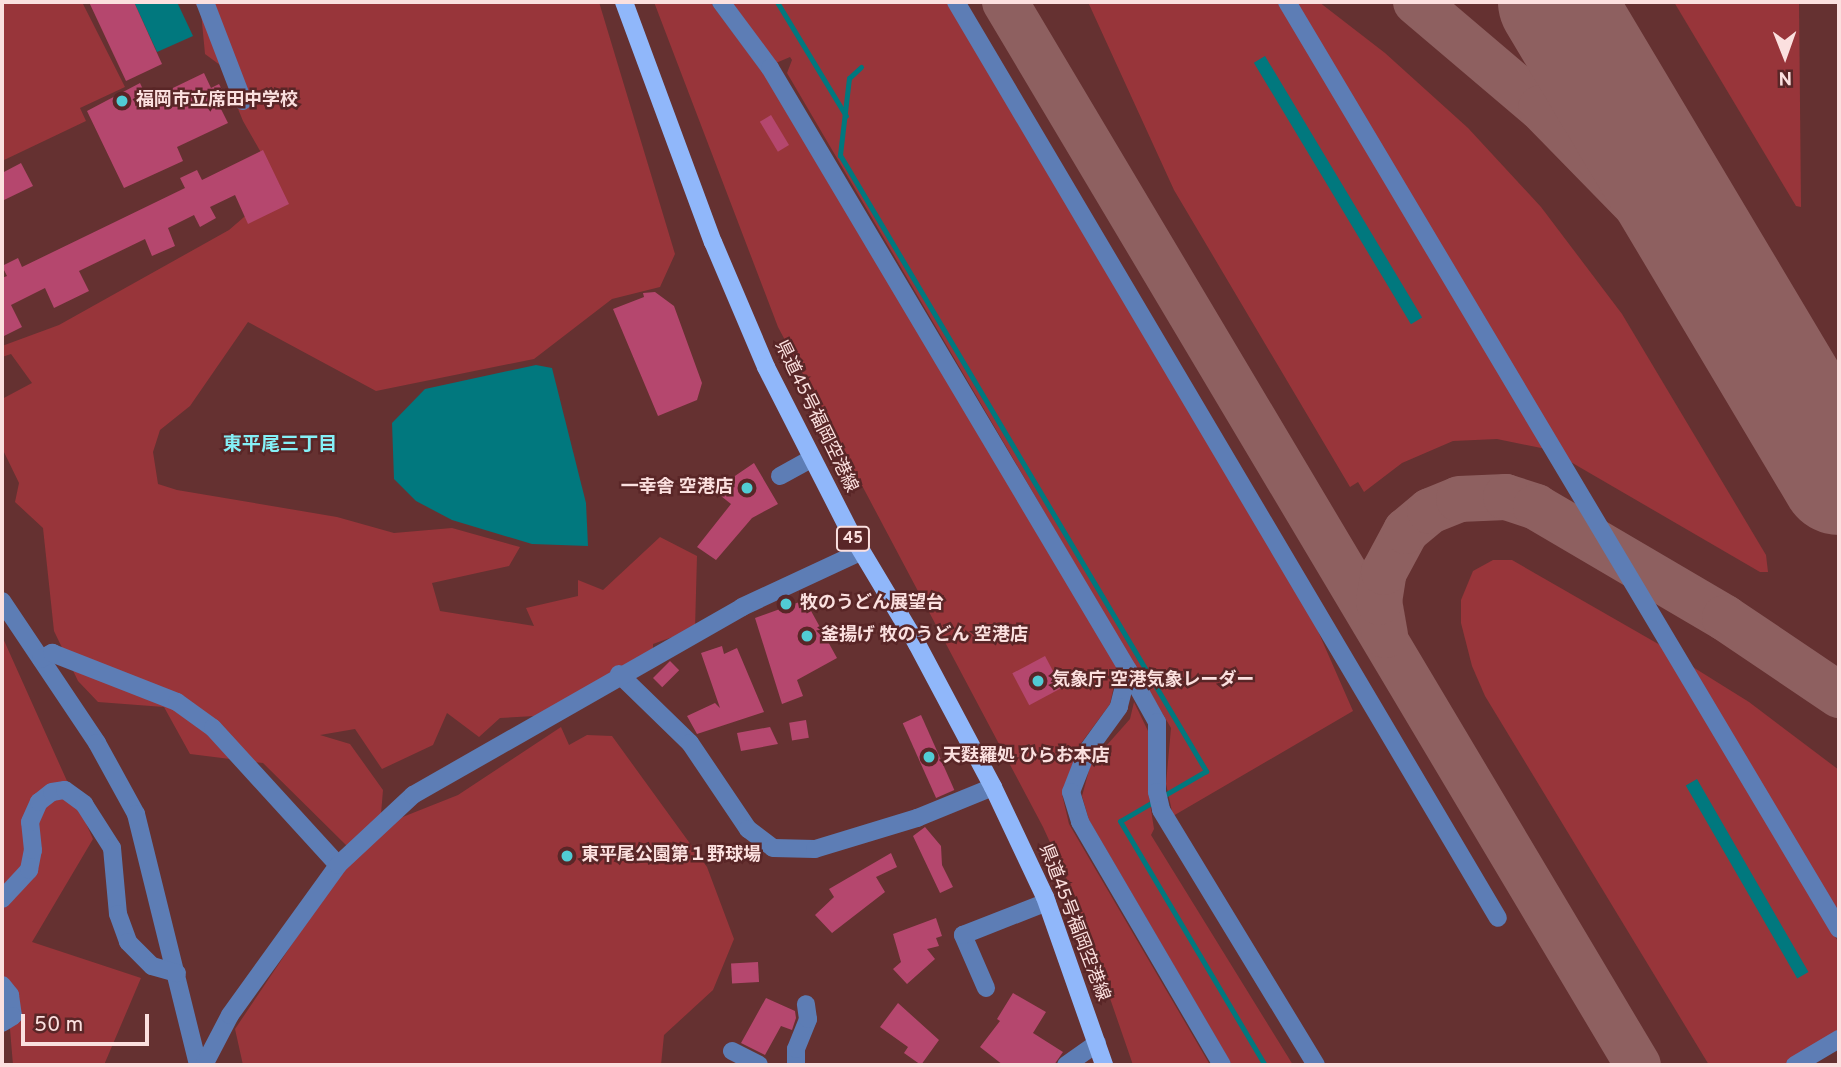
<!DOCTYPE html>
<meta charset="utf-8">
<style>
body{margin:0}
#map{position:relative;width:1841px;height:1067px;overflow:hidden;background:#653131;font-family:Overpass,"Noto Sans JP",sans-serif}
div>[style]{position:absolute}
.green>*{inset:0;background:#98353a}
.water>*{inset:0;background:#01787e;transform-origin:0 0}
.stream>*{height:5px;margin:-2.5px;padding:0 2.5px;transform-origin:2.5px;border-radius:2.5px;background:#01787e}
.taxiway>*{height:46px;margin:-23px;padding:0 23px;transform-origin:23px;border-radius:23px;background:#8e6060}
.runway>*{height:116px;margin:-58px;padding:0 58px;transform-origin:58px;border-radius:58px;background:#8e6060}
.building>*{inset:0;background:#b5476e;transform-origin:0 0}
.minor>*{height:18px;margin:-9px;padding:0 9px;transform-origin:9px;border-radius:9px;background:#5d7db5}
.major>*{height:18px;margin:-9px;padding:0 9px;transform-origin:9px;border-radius:9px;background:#90b7fa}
.dots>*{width:19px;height:19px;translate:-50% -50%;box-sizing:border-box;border:4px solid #592627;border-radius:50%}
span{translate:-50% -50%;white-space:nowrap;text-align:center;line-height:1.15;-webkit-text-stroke:5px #592627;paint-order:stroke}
.shield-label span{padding:2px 5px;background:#592627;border:2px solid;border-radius:5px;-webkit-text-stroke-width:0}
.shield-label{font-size:16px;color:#fbe0df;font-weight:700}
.poi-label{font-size:18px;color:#fbe0df;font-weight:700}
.left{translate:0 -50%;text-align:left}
.right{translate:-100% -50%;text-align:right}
.street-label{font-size:18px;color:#fbe0df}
.neighbourhood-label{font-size:19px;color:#85f0f7;font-weight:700}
.frame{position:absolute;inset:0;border:4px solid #fbe0df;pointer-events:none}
.north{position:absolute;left:1750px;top:21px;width:70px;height:70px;-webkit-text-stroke:5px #592627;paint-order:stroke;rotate:179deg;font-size:19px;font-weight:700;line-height:28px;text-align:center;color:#fbe0df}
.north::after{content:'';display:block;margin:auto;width:24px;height:32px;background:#fbe0df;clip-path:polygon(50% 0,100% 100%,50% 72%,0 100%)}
.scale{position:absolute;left:21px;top:1014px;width:128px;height:32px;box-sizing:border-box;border:4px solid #fbe0df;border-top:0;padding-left:9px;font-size:21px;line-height:24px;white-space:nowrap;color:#fbe0df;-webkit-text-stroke:5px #592627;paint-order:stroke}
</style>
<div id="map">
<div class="green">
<i style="clip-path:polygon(2px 2px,82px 2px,125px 87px,80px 108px,86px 121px,2px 161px)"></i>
<i style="clip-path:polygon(194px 2px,599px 2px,675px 254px,660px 287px,612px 299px,534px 359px,376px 391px,248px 322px,190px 406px,160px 430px,153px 452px,158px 484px,177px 490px,337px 517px,394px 533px,452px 528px,520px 547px,509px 566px,432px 583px,440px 611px,534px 626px,526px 608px,578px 596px,578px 580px,603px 590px,660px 537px,697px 556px,695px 629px,653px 644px,653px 662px,553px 715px,500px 718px,479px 737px,447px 713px,433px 745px,382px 769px,355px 729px,320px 735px,350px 744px,383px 790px,380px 826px,458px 795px,561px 727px,569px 745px,587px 735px,612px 736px,707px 867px,734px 939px,713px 990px,664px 1035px,661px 1065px,243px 1065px,235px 1029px,321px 901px,348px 847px,263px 763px,190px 754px,164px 707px,98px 702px,78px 681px,54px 631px,43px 528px,15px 502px,19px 483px,2px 448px,2px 399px,32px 383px,11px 354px,2px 357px,2px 346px,59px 325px,229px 230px,280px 186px,243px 121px,220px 65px,205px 54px,201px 12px)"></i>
<i style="clip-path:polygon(654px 2px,710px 2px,764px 74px,1118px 667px,1110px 704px,1079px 746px,1062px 794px,1069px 824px,1210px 1065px,1133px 1065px,1075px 897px,1043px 827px,778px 327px)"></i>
<i style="clip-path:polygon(732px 2px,954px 2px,1303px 597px,1353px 711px,1173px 816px,1166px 784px,1171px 728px,787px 73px,792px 60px,790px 57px,776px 63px)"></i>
<i style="clip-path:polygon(1088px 2px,1281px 2px,1546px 449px,1497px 439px,1453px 441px,1402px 463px,1364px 492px,1358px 482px,1350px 487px,1174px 190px)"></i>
<i style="clip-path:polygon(1291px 2px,1319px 2px,1385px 53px,1468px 128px,1541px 207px,1622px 314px,1766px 555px,1768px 572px,1760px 572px,1569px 461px)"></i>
<i style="clip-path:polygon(1674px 2px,1799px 2px,1801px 207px,1796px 206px)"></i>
<i style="clip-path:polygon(1493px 560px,1512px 560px,1667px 649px,1839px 943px,1839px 1033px,1783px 1065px,1709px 1065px,1485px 696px,1472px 666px,1461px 623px,1461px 600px,1473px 571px)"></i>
<i style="clip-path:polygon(2px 636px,93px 839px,32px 942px,141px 978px,104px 1065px,13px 1065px,8px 1005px,2px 1005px)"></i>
<i style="clip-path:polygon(1688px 664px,1749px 702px,1839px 770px,1839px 919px)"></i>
<i style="clip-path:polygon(1134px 702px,1149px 733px,1148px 790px,1154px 829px,1151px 835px,1293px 1065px,1232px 1065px,1089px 820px,1082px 796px,1091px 763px,1130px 719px)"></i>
</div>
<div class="water">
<i style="clip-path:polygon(134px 2px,177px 2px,193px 36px,157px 52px)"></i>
<i style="left:1265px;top:56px;width:305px;height:13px;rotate:59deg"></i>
<i style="clip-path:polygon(536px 365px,552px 368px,586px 503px,588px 546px,532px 544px,452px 520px,416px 501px,394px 479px,392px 423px,425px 389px)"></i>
<i style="left:1697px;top:779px;width:223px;height:13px;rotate:60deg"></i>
</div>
<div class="stream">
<i style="left:777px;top:2px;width:133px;rotate:58.8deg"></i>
<i style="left:861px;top:67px;width:16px;rotate:137deg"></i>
<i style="left:849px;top:78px;width:78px;rotate:96.7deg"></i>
<i style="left:840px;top:155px;width:717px;rotate:59.28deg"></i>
<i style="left:1206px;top:771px;width:99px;rotate:149.8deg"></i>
<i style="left:1120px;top:821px;width:284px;rotate:59.3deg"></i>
</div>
<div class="taxiway">
<i style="left:1005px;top:2px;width:1237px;rotate:59.23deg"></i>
<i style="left:1416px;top:2px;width:164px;rotate:40.3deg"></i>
<i style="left:1541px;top:108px;width:139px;rotate:45.6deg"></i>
<i style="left:1638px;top:207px;width:139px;rotate:49.7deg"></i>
<i style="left:1728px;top:313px;width:139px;rotate:54.4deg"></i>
<i style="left:1576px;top:2px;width:149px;rotate:65.8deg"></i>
<i style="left:1385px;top:635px;width:34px;rotate:-100deg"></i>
<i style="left:1379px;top:602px;width:30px;rotate:-81deg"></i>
<i style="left:1384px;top:572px;width:47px;rotate:-61.8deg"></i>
<i style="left:1406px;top:531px;width:31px;rotate:-40deg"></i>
<i style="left:1430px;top:511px;width:31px;rotate:-22deg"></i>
<i style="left:1459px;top:499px;width:47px;rotate:-2.4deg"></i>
<i style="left:1506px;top:497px;width:32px;rotate:18deg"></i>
<i style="left:1536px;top:507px;width:219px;rotate:30.4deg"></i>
<i style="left:1725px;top:618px;width:138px;rotate:34deg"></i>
</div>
<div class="runway">
<i style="left:1556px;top:2px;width:553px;rotate:59.21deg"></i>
</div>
<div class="building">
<i style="clip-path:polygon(89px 2px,134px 2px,162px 64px,126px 81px)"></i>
<i style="clip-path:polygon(204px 73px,211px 88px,219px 84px,229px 103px,220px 107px,228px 123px,177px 147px,183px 161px,124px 188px,87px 111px,140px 83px,148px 100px)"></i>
<i style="left:771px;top:115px;width:35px;height:13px;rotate:59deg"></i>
<i style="clip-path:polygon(263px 150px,289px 204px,248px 224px,235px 195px,210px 207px,216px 218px,200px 227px,194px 215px,168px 228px,175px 246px,152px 256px,145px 239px,79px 271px,89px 291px,54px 308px,45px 288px,11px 305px,22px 327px,2px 337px,2px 278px,7px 276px,2px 266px,18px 258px,22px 267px,185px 188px,180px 178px,197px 170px,202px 180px)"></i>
<i style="clip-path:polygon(21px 163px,33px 186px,2px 201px,2px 173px)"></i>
<i style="clip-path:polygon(655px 292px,674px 306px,702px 383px,697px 400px,658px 416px,613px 309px,644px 297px,643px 293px)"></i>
<i style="clip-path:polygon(754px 463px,778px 504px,752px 518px,716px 560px,697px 547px,731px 504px,721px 496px,729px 480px)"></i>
<i style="clip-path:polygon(805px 600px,837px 658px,797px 680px,803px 696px,782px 704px,755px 618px)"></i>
<i style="clip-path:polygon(722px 646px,724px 654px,737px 648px,764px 712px,697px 734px,687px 716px,715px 703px,720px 708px,701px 653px)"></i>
<i style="left:1045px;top:656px;width:36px;height:37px;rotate:62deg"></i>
<i style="left:670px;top:661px;width:13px;height:24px;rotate:45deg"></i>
<i style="left:921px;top:715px;width:82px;height:20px;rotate:66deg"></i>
<i style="left:806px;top:720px;width:18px;height:17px;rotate:81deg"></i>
<i style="clip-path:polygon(770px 727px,778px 744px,741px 751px,737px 733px)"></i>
<i style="clip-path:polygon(925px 827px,941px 846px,942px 865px,953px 887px,940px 893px,913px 836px)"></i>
<i style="clip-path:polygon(891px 853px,897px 867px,876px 877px,885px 892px,832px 933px,815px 915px,834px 897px,829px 889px)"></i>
<i style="clip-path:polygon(936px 918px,942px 936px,936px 938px,939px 946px,927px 949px,935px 959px,907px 984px,893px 969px,901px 962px,893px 934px)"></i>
<i style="left:758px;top:962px;width:20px;height:27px;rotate:87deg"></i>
<i style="clip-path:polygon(1013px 993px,1046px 1012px,1033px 1033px,1063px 1052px,1054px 1065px,1003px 1065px,980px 1047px,1000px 1021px,997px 1019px)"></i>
<i style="clip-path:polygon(766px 998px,795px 1011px,796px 1018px,792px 1030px,781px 1026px,765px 1055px,741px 1043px)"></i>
<i style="clip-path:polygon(898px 1003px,939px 1040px,921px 1065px,904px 1053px,908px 1047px,880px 1027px)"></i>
</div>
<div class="minor">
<i style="left:205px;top:2px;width:106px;rotate:69deg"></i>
<i style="left:721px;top:2px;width:82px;rotate:53.4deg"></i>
<i style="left:770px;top:68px;width:700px;rotate:59.26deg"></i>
<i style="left:1128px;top:670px;width:38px;rotate:104deg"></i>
<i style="left:1119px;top:707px;width:54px;rotate:126deg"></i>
<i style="left:1087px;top:751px;width:44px;rotate:111.3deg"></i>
<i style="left:1071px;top:792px;width:31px;rotate:73deg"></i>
<i style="left:1080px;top:822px;width:281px;rotate:59.7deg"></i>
<i style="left:956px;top:2px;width:1064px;rotate:59.39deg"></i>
<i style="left:1287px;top:2px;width:1079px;rotate:59.23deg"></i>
<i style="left:780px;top:476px;width:35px;rotate:-29deg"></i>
<i style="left:2px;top:601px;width:171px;rotate:56.2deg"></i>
<i style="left:97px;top:743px;width:81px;rotate:61.2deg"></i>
<i style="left:136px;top:814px;width:259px;rotate:76.1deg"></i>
<i style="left:41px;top:659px;width:13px;rotate:-29deg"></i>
<i style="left:52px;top:653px;width:134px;rotate:21.4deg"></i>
<i style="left:177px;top:702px;width:44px;rotate:35.8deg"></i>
<i style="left:213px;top:728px;width:185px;rotate:47.6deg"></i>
<i style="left:1128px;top:670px;width:60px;rotate:60.9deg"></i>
<i style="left:1157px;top:722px;width:70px;rotate:90deg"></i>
<i style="left:1157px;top:792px;width:18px;rotate:77deg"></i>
<i style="left:1161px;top:810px;width:298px;rotate:58.7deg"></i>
<i style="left:619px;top:674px;width:99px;rotate:44.2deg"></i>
<i style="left:690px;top:743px;width:104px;rotate:56deg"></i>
<i style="left:748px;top:829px;width:31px;rotate:37deg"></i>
<i style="left:773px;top:848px;width:42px;rotate:1.4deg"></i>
<i style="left:815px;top:849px;width:107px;rotate:-16.9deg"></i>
<i style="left:917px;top:818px;width:82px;rotate:-22.2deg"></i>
<i style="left:2px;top:899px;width:40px;rotate:-47deg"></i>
<i style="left:29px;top:870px;width:20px;rotate:-79deg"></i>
<i style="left:33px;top:850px;width:28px;rotate:-96deg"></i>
<i style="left:30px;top:822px;width:22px;rotate:-66deg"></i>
<i style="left:39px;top:802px;width:16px;rotate:-38deg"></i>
<i style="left:52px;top:792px;width:13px;rotate:-9deg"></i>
<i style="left:65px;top:790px;width:24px;rotate:36deg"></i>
<i style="left:84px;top:804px;width:52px;rotate:57.5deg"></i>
<i style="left:112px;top:848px;width:66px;rotate:84.8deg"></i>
<i style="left:118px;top:914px;width:30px;rotate:70deg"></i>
<i style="left:128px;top:942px;width:34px;rotate:45deg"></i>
<i style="left:152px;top:966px;width:26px;rotate:16deg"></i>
<i style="left:2px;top:985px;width:13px;rotate:51deg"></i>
<i style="left:10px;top:995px;width:21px;rotate:82deg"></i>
<i style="left:13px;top:1016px;width:13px;rotate:148deg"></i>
<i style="left:986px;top:988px;width:58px;rotate:-113.5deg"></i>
<i style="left:963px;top:935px;width:90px;rotate:-21.4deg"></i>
<i style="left:732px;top:1051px;width:30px;rotate:27deg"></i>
<i style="left:204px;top:1065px;width:56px;rotate:-62.5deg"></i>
<i style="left:230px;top:1015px;width:185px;rotate:-54.2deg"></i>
<i style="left:338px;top:865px;width:103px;rotate:-43deg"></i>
<i style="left:413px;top:795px;width:379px;rotate:-29.7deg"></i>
<i style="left:742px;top:607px;width:130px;rotate:-25deg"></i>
<i style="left:796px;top:1065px;width:16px;rotate:-90deg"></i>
<i style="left:796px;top:1049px;width:32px;rotate:-68deg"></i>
<i style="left:808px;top:1019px;width:15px;rotate:-98deg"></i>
<i style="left:1066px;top:1065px;width:38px;rotate:-35deg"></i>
<i style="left:1795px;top:1065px;width:51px;rotate:-30.6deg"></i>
</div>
<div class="major">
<i style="left:624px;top:2px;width:256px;rotate:69.7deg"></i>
<i style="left:713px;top:242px;width:136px;rotate:67deg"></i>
<i style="left:766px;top:367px;width:185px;rotate:63deg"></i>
<i style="left:850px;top:532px;width:131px;rotate:59.1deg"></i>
<i style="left:917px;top:644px;width:162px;rotate:62deg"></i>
<i style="left:993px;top:787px;width:122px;rotate:64.7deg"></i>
<i style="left:1045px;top:897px;width:178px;rotate:70.6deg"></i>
</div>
<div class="dots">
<i style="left:122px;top:101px;background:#51ccd4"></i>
<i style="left:747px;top:488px;background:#51ccd4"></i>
<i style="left:786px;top:604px;background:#51ccd4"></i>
<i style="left:807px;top:636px;background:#51ccd4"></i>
<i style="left:1038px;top:681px;background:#51ccd4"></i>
<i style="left:929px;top:757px;background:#51ccd4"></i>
<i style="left:567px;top:856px;background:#51ccd4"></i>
</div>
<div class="shield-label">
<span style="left:853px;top:539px">45</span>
</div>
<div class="poi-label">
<span class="left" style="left:136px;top:101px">福岡市立席田中学校</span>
<span class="right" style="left:733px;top:488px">一幸舎 空港店</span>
<span class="left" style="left:800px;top:604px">牧のうどん展望台</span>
<span class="left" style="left:821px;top:636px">釜揚げ 牧のうどん 空港店</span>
<span class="left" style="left:1052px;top:681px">気象庁 空港気象レーダー</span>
<span class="left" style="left:943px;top:757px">天麩羅処 ひらお本店</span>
<span class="left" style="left:581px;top:856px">東平尾公園第１野球場</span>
</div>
<div class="street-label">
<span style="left:815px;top:417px;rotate:64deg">県道45号福岡空港線</span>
<span style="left:1073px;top:923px;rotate:69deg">県道45号福岡空港線</span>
</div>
<div class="neighbourhood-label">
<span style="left:280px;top:446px">東平尾三丁目</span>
</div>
<div class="frame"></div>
<div class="north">N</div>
<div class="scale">50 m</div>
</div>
